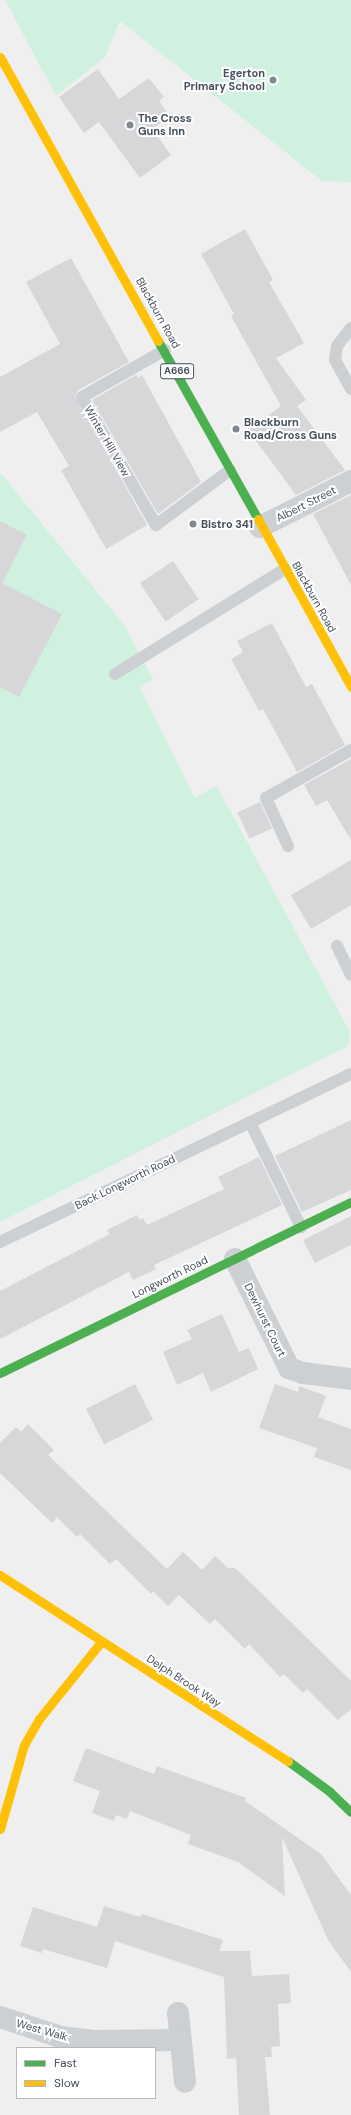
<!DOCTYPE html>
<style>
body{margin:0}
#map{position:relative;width:351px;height:2115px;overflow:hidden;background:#f0efef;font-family:"DM Sans",sans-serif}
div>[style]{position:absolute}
.green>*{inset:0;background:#d1f1e0}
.building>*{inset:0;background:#d7d7d9;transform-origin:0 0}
.lane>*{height:12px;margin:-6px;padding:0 6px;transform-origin:6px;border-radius:6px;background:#ccd0d3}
.street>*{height:22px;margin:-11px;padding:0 11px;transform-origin:11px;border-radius:11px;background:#ccd0d3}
.fast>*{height:9px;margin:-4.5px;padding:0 4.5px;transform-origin:4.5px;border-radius:4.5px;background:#4caf50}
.slow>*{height:9px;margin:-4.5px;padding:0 4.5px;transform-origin:4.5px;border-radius:4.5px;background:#ffc107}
.dots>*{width:11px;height:11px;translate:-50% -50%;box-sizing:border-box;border:2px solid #fff;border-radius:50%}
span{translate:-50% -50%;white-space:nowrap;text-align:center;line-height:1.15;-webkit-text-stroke:4px #fff;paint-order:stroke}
.shield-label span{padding:1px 3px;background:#fff;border:1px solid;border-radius:3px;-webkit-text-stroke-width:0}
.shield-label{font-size:10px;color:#45505d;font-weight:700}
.poi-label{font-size:11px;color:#45505d;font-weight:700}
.right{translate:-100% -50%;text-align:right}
.left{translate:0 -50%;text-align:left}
.street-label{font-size:11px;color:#45505d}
.legend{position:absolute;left:16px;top:2047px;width:140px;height:52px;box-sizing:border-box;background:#fff;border:1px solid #b5b9be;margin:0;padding:5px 7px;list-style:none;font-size:12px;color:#45505d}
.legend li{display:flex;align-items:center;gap:8px;height:20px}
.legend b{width:20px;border:1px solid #b5b9be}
</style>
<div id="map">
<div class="green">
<i style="clip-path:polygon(5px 0,351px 0,351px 182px,322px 181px,120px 21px,105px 57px,56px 96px)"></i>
<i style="clip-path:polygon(0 472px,124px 625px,153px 679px,140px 687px,195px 798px,217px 786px,350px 1032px,348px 1046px,0 1222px)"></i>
</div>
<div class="building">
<i style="clip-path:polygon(98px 69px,119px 99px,149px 78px,164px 97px,159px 101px,170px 117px,152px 129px,171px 155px,140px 178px,99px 122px,84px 133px,59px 97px)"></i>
<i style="clip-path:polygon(245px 229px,273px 280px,269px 282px,304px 343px,276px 358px,306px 400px,297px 406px,345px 470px,296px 495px,248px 430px,281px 406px,231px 316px,234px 314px,201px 254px)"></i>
<i style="clip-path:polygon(71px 258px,129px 362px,78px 390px,75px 397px,147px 525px,106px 549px,61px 470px,69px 466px,37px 412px,0 432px,0 377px,60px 344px,26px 282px)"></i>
<i style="clip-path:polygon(136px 375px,138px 378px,142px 375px,201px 482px,158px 514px,92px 400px)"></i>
<i style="clip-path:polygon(351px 495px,351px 585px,313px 514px)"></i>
<i style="clip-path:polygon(0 521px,27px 535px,2px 583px,62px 614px,19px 697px,0 687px)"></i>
<i style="left:173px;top:561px;width:46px;height:40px;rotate:56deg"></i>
<i style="clip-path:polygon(272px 623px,306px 687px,312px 684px,345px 745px,297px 772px,263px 709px,259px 711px,231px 659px,243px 652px,237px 641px)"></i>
<i style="clip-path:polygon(351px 759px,351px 840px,327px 800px,316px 806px,304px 785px)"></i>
<i style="left:260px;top:802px;width:29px;height:25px;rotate:65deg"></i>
<i style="clip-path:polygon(351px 860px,351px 905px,311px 929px,291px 895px)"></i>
<i style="clip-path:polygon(351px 1120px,351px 1190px,302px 1212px,275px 1156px)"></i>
<i style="clip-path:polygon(259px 1157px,282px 1205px,154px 1265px,156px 1269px,133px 1280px,129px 1272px,0 1339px,0 1291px,110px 1234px,107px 1230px,137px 1215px,140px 1220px,143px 1218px,147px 1225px,224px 1189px,218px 1177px)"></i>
<i style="clip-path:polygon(351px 1216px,351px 1245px,315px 1263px,303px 1240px)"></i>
<i style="clip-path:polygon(222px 1314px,239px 1352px,249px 1348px,258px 1369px,211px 1392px,203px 1373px,177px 1385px,163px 1352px,192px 1339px,187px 1330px)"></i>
<i style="left:135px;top:1384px;width:40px;height:55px;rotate:63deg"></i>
<i style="clip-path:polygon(275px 1384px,298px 1392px,299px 1386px,326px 1396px,318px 1417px,351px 1429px,351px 1470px,314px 1457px,317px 1448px,259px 1428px)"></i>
<i style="clip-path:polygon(28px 1424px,54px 1450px,48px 1455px,167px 1569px,183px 1552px,202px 1570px,215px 1556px,228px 1568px,235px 1568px,250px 1582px,351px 1681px,351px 1709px,338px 1720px,307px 1689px,303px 1693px,284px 1674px,280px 1677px,249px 1644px,245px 1649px,215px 1619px,210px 1624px,179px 1595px,168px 1606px,153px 1591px,151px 1594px,116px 1559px,110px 1564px,80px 1534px,77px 1537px,57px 1517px,52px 1523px,0 1473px,0 1443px,16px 1427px,21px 1432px)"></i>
<i style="clip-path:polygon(86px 1748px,154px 1774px,157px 1766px,246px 1798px,245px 1801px,321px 1854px,351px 1895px,351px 1972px,328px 1940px,282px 1837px,285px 1896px,238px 1862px,188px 1844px,191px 1835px,130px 1811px,127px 1819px,116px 1815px,114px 1821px,92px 1813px,100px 1791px,73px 1781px)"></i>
<i style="clip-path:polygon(104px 1906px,140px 1917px,142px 1914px,223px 1940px,219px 1951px,250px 1951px,252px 1976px,289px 1974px,291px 2003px,278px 2004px,280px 2046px,271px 2047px,272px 2057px,265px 2057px,270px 2115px,239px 2115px,236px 2058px,227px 2059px,224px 1977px,115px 1941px,107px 1968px,43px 1949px,42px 1953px,20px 1946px,33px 1907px,97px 1927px)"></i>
</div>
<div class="lane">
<i style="left:351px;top:328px;width:23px;rotate:128deg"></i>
<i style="left:337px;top:346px;width:14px;rotate:98deg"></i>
<i style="left:335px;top:360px;width:33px;rotate:61deg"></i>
<i style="left:165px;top:350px;width:95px;rotate:150.5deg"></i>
<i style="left:82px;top:397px;width:148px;rotate:60deg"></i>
<i style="left:156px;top:525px;width:92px;rotate:-36.6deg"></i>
<i style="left:115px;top:674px;width:200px;rotate:-31.7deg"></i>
<i style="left:288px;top:846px;width:53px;rotate:-114.6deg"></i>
<i style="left:266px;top:798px;width:98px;rotate:-29.5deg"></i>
<i style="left:337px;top:946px;width:32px;rotate:64deg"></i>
<i style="left:250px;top:1122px;width:117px;rotate:64.1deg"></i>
<i style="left:0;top:1242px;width:389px;rotate:-25.6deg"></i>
</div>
<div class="street">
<i style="left:260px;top:527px;width:102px;rotate:-26.8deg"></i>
<i style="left:235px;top:1259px;width:122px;rotate:63.6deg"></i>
<i style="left:289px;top:1368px;width:15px;rotate:20deg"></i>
<i style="left:303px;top:1373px;width:48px;rotate:7.1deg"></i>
<i style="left:178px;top:2013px;width:69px;rotate:84.2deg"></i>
<i style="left:0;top:2017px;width:64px;rotate:18.2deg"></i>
<i style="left:61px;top:2037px;width:31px;rotate:7deg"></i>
<i style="left:92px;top:2041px;width:88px;rotate:-0.7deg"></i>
</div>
<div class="fast">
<i style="left:158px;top:341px;width:204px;rotate:60.7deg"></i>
<i style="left:0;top:1373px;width:390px;rotate:-26deg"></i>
<i style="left:288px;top:1761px;width:51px;rotate:36.2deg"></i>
<i style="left:329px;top:1791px;width:30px;rotate:44deg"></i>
</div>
<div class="slow">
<i style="left:0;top:57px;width:325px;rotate:60.9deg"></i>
<i style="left:258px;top:519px;width:192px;rotate:61deg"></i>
<i style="left:0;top:1575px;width:343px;rotate:32.9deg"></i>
<i style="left:0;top:1829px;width:87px;rotate:-74.1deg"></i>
<i style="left:24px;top:1745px;width:30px;rotate:-60deg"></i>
<i style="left:39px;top:1719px;width:99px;rotate:-51.2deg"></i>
</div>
<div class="dots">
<i style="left:273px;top:80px;background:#818890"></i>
<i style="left:130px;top:125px;background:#818890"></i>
<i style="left:236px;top:429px;background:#818890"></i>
<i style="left:193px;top:524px;background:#818890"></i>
</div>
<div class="shield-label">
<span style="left:177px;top:371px">A666</span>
</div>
<div class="poi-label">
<span class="right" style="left:265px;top:80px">Egerton<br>Primary School</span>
<span class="left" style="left:138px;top:125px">The Cross<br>Guns Inn</span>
<span class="left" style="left:244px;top:429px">Blackburn<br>Road/Cross Guns</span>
<span class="left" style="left:201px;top:524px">Bistro 341</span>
</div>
<div class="street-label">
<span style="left:158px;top:313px;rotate:61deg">Blackburn Road</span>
<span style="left:107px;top:441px;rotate:60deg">Winter Hill View</span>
<span style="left:306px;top:504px;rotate:-27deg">Albert Street</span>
<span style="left:314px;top:597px;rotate:61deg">Blackburn Road</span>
<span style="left:125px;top:1182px;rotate:-26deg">Back Longworth Road</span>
<span style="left:170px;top:1277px;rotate:-26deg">Longworth Road</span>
<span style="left:265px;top:1320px;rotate:64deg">Dewhurst Court</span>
<span style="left:184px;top:1681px;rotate:33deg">Delph Brook Way</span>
<span style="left:42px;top:2030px;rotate:16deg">West Walk</span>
</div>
<ul class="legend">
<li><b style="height:5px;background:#4caf50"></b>Fast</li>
<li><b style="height:5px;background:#ffc107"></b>Slow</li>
</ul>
</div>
